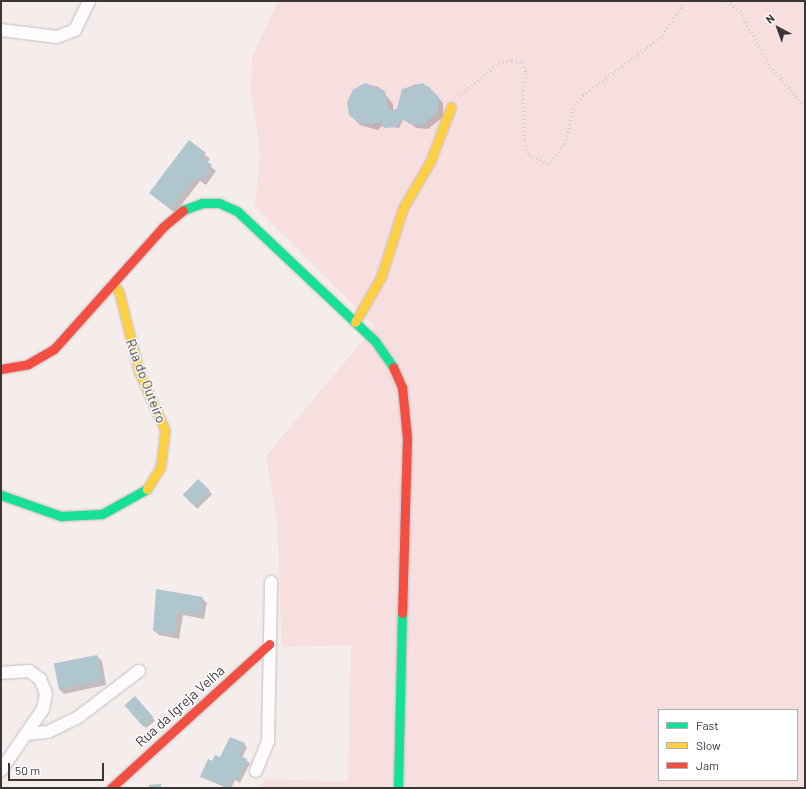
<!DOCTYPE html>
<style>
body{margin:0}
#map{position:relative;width:806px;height:789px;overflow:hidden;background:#f5ecec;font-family:Barlow,sans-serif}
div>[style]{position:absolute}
.green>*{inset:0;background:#f7dedf}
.shadow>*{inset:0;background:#0003;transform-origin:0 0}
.building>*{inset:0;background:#b0c6ce;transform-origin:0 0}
.path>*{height:2.5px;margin-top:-1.25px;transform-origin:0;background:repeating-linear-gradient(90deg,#cfcdcd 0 1px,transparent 0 4px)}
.roads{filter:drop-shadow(0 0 1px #c4bdbd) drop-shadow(0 0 1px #c4bdbd)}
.street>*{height:12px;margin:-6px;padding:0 6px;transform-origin:6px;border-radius:6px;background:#fefcfc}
.fast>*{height:9px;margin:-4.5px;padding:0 4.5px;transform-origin:4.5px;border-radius:4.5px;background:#16e098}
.slow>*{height:9px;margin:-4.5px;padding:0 4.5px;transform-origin:4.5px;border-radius:4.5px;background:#ffcf43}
.jam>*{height:9px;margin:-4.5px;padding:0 4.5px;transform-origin:4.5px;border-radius:4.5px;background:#f24e42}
span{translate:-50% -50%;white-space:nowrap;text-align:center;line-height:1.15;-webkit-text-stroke:3px #fff;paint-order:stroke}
.street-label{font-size:14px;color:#3c3536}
.frame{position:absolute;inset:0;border:2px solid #3c3536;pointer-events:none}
.legend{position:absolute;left:658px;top:709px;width:140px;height:72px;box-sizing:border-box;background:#fff;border:1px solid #b1aeaf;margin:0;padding:5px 7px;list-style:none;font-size:12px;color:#3c3536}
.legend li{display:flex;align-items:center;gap:8px;height:20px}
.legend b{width:20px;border:1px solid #b1aeaf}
.north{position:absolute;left:758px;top:8px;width:40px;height:40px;-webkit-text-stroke:3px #fff;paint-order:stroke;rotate:319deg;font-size:11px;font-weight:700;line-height:16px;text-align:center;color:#3c3536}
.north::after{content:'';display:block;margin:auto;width:14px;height:18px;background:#3c3536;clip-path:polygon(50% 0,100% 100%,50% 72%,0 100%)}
.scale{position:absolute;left:8px;top:763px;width:96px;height:18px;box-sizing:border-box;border:2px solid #3c3536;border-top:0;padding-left:5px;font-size:12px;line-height:14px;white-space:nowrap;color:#3c3536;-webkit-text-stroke:3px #fff;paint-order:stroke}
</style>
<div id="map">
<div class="green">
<i style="clip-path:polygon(evenodd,278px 1px,805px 1px,805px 788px,261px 788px,265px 779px,348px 782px,351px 645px,282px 647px,277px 521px,266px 456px,375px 326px,255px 207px,260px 152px,251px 90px,252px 57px,278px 1px,659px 710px,797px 710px,797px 780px,659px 780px,659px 710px)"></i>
</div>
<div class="shadow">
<i style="clip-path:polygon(366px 84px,379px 87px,393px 104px,393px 110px,397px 110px,403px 120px,399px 128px,383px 125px,378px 130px,360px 125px,355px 120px,348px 109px,353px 90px)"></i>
<i style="clip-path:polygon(416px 84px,429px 87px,443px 103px,443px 117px,428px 129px,416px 128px,410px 123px,403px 90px)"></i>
<i style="clip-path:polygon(189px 142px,210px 159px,207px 163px,216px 171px,206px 185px,200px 181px,175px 213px,150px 193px)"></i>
<i style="left:198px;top:480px;width:20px;height:21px;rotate:45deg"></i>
<i style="clip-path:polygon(157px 590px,202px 598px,207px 603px,204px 619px,183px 615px,179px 639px,159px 635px,154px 630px)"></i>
<i style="clip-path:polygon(97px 656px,102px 661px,106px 685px,64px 694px,59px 689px)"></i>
<i style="clip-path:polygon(138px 700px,155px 721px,146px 728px,143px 725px)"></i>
<i style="clip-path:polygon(244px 744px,247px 747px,242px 758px,250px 763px,240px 783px,235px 780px,231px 788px,227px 788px,201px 777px,212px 762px)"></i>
</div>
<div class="building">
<i style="clip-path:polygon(365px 83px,385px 91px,389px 110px,397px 109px,402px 89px,423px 83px,439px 97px,438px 112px,423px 125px,410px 124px,402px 119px,397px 127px,384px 128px,380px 123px,360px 124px,349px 115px,347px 102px,353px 90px)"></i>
<i style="clip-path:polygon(189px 140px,206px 153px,202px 158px,212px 165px,200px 181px,195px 177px,170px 209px,149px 193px)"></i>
<i style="left:198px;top:479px;width:16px;height:22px;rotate:43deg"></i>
<i style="clip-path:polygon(156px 589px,203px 597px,200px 614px,178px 611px,174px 635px,153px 631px)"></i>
<i style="left:97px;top:655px;width:26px;height:44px;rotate:79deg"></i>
<i style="left:135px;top:696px;width:28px;height:14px;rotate:49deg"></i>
<i style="clip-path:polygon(230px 737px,245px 743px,239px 755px,247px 759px,237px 781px,231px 778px,227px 787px,200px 777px,208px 759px,212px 761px,215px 755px,220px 757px)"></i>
<i style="clip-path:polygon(161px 784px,161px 788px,149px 788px,149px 785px)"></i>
</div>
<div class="path">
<i style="left:727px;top:1px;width:16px;rotate:38deg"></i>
<i style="left:740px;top:11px;width:63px;rotate:61.4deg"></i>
<i style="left:770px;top:66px;width:53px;rotate:48.8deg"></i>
<i style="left:459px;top:96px;width:52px;rotate:-39.5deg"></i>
<i style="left:499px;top:63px;width:13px;rotate:-13deg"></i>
<i style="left:512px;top:60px;width:11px;rotate:15deg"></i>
<i style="left:523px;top:63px;width:12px;rotate:70deg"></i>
<i style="left:527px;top:74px;width:17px;rotate:103deg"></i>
<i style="left:523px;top:91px;width:50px;rotate:87.7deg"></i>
<i style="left:525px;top:141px;width:15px;rotate:74deg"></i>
<i style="left:529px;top:155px;width:21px;rotate:25deg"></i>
<i style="left:548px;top:164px;width:26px;rotate:-50deg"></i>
<i style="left:565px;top:144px;width:36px;rotate:-77deg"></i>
<i style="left:573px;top:109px;width:17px;rotate:-54deg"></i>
<i style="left:583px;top:95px;width:96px;rotate:-36.5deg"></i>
<i style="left:660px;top:38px;width:45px;rotate:-56deg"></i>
</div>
<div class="roads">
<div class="street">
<i style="left:1px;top:30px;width:56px;rotate:7.1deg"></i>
<i style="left:57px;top:37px;width:19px;rotate:-21deg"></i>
<i style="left:75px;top:30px;width:32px;rotate:-64deg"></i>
<i style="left:1px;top:673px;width:28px;rotate:-4deg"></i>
<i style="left:29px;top:671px;width:14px;rotate:36deg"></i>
<i style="left:40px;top:679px;width:16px;rotate:68deg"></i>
<i style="left:46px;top:694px;width:15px;rotate:101deg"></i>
<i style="left:43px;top:709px;width:74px;rotate:124.5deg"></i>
<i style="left:26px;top:734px;width:22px;rotate:-5deg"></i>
<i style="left:48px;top:732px;width:32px;rotate:-26deg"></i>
<i style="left:77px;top:718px;width:78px;rotate:-37.2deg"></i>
<i style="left:256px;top:771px;width:31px;rotate:-68deg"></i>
<i style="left:268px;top:742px;width:160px;rotate:-88.9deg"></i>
</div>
<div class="fast">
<i style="left:183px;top:210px;width:20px;rotate:-20deg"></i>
<i style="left:202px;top:203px;width:17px"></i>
<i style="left:219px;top:203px;width:20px;rotate:24deg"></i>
<i style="left:237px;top:211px;width:190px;rotate:43.3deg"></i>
<i style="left:375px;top:341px;width:32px;rotate:55deg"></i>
<i style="left:1px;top:495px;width:64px;rotate:19.3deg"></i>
<i style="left:61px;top:516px;width:41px;rotate:-2.8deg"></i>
<i style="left:102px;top:514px;width:51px;rotate:-29.1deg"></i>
<i style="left:398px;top:788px;width:175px;rotate:-88.7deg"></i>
</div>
<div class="slow">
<i style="left:113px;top:284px;width:10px;rotate:53deg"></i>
<i style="left:119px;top:292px;width:82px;rotate:76deg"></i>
<i style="left:139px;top:372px;width:64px;rotate:65.9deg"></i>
<i style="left:165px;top:430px;width:38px;rotate:97deg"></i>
<i style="left:160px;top:468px;width:25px;rotate:122deg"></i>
<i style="left:355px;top:322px;width:52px;rotate:-60deg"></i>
<i style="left:381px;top:277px;width:72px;rotate:-72.3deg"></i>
<i style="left:403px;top:208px;width:53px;rotate:-59.6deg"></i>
<i style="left:430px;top:162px;width:59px;rotate:-69.1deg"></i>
</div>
<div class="jam">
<i style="left:393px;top:367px;width:22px;rotate:66deg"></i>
<i style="left:402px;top:387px;width:51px;rotate:84.4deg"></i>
<i style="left:407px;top:438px;width:175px;rotate:91.6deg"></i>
<i style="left:1px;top:369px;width:27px;rotate:-10deg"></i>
<i style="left:28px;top:364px;width:30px;rotate:-30deg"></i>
<i style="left:54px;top:349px;width:164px;rotate:-48.2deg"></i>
<i style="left:163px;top:227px;width:26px;rotate:-40deg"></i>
<i style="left:111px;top:788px;width:214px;rotate:-42.3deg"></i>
</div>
</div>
<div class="street-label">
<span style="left:146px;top:381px;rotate:69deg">Rua do Outeiro</span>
<span style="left:180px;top:706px;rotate:-42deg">Rua da Igreja Velha</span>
</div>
<div class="frame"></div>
<ul class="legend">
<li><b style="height:5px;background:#16e098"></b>Fast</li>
<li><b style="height:5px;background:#ffcf43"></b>Slow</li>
<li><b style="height:5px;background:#f24e42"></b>Jam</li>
</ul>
<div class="north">N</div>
<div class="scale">50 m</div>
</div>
